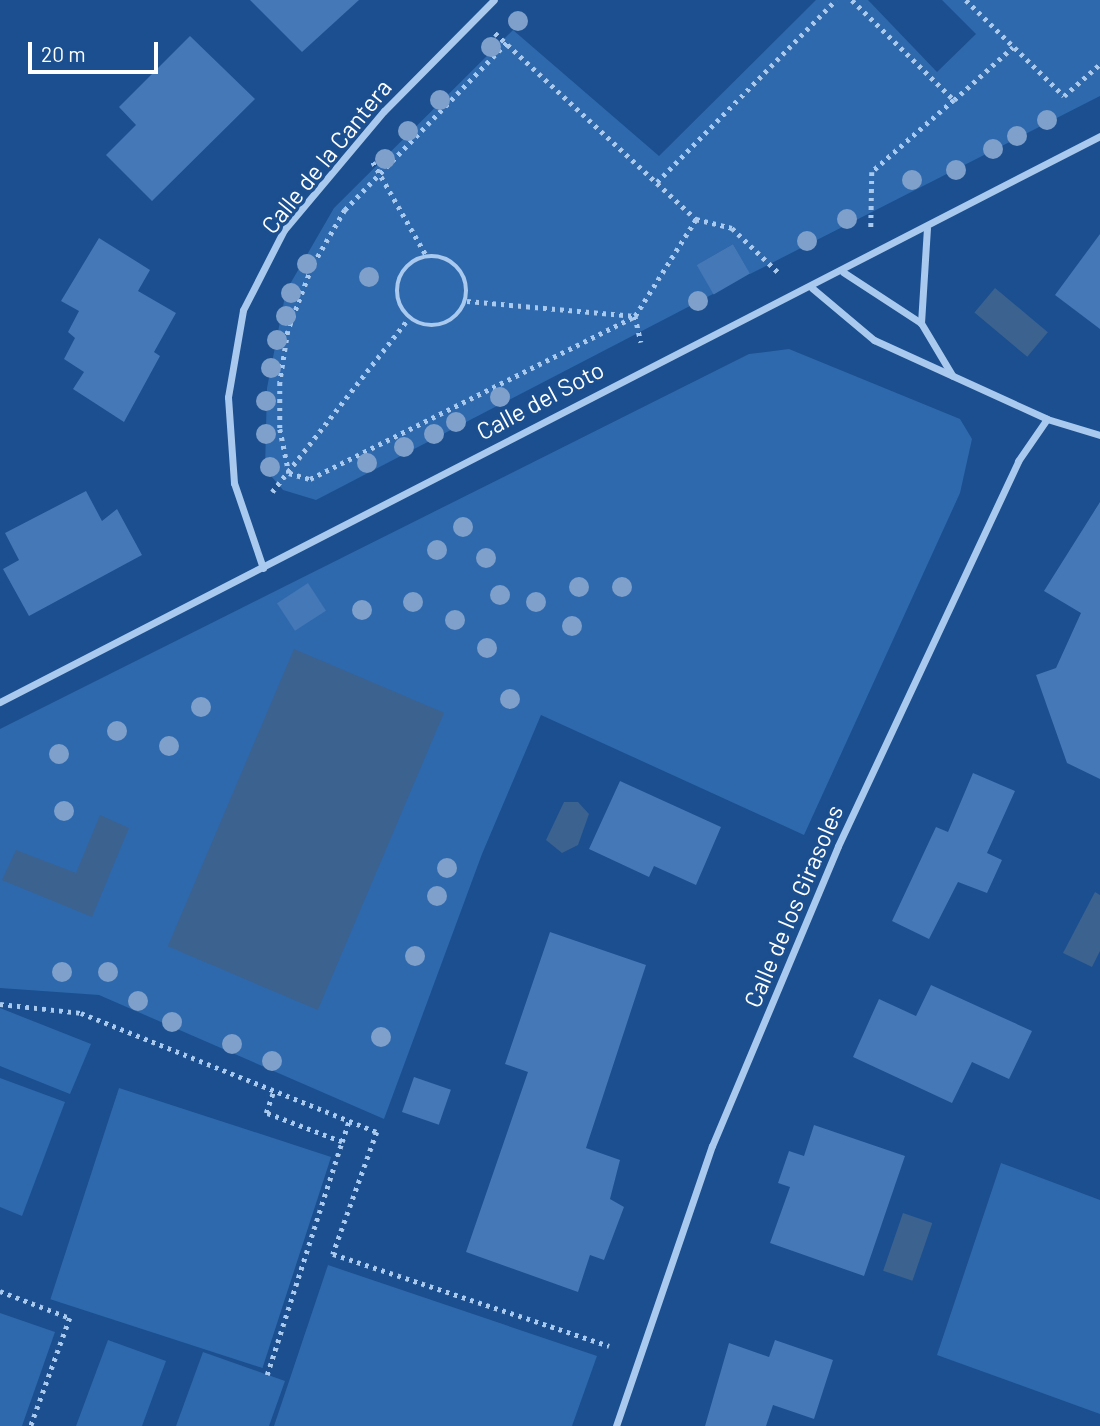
<!DOCTYPE html>
<style>
body{margin:0}
#map{position:relative;width:1100px;height:1426px;overflow:hidden;background:#1b4f8f;font-family:Barlow,sans-serif}
div>[style]{position:absolute}
.green>*{inset:0;background:#2e69ad;transform-origin:0 0}
.water>*{inset:0;background:#3c6290;transform-origin:0 0}
.building>*{inset:0;background:#4478b7;transform-origin:0 0}
.path>*{height:4.5px;margin-top:-2.25px;transform-origin:0;background:repeating-linear-gradient(90deg,#a9c9ee 0 3.5px,transparent 0 8.5px)}
.path>.ring{margin:-2.25px;padding:0;box-sizing:content-box;background:none;border:4.5px solid #a9c9ee;border-radius:50%}
.street>*{height:7px;margin:-3.5px;padding:0 3.5px;transform-origin:3.5px;border-radius:3.5px;background:#a9c9ee}
.trees>*{width:20px;height:20px;margin:-10px;border-radius:50%;background:#7ea0ca}
span{translate:-50% -50%;white-space:nowrap;text-align:center;line-height:1.15;-webkit-text-stroke:7px #1b4f8f;paint-order:stroke}
.street-label{font-size:24px;color:#fff}
.scale{position:absolute;left:28px;top:42px;width:130px;height:32px;box-sizing:border-box;border:4px solid #fff;border-top:0;padding-left:9px;font-size:21px;line-height:24px;white-space:nowrap;color:#fff;-webkit-text-stroke:5px #1b4f8f;paint-order:stroke}
</style>
<div id="map">
<div class="green">
<i style="clip-path:polygon(816px 0,868px 0,937px 72px,976px 34px,942px 0,1100px 0,1100px 96px,750px 274px,733px 244px,697px 265px,715px 293px,316px 500px,283px 490px,265px 469px,267px 388px,286px 291px,334px 208px,513px 30px,659px 156px)"></i>
<i style="clip-path:polygon(789px 349px,960px 419px,972px 439px,960px 493px,804px 835px,541px 715px,482px 854px,384px 1119px,99px 995px,0 988px,0 729px,749px 354px)"></i>
<i style="clip-path:polygon(0 1008px,91px 1044px,70px 1094px,0 1066px)"></i>
<i style="clip-path:polygon(0 1078px,65px 1102px,22px 1216px,0 1207px)"></i>
<i style="left:119px;top:1088px;width:223px;height:222px;rotate:18deg"></i>
<i style="clip-path:polygon(1001px 1163px,1100px 1200px,1100px 1414px,937px 1355px)"></i>
<i style="clip-path:polygon(328px 1265px,597px 1356px,572px 1426px,274px 1426px)"></i>
<i style="clip-path:polygon(0 1313px,55px 1332px,22px 1426px,0 1426px)"></i>
<i style="clip-path:polygon(108px 1340px,166px 1361px,142px 1426px,76px 1426px)"></i>
<i style="clip-path:polygon(203px 1352px,285px 1381px,269px 1426px,176px 1426px)"></i>
</div>
<div class="water">
<i style="left:995px;top:288px;width:69px;height:32px;rotate:40deg"></i>
<i style="left:294px;top:649px;width:163px;height:323px;rotate:23deg"></i>
<i style="clip-path:polygon(564px 802px,578px 802px,589px 814px,578px 845px,562px 853px,546px 840px)"></i>
<i style="clip-path:polygon(100px 815px,129px 828px,92px 917px,2px 880px,16px 850px,76px 873px)"></i>
<i style="clip-path:polygon(1095px 892px,1100px 895px,1100px 951px,1092px 967px,1063px 953px)"></i>
<i style="left:903px;top:1213px;width:31px;height:61px;rotate:19deg"></i>
</div>
<div class="building">
<i style="clip-path:polygon(250px 0,359px 0,302px 52px)"></i>
<i style="clip-path:polygon(190px 36px,255px 99px,152px 201px,106px 155px,136px 125px,119px 107px)"></i>
<i style="clip-path:polygon(1100px 234px,1100px 329px,1055px 295px)"></i>
<i style="clip-path:polygon(99px 238px,150px 270px,138px 291px,176px 313px,154px 352px,160px 356px,124px 422px,73px 389px,84px 372px,64px 359px,75px 338px,68px 332px,79px 311px,61px 301px)"></i>
<i style="left:733px;top:244px;width:34px;height:42px;rotate:60deg"></i>
<i style="clip-path:polygon(86px 491px,102px 521px,117px 509px,142px 555px,29px 616px,3px 569px,19px 560px,5px 533px)"></i>
<i style="clip-path:polygon(1100px 502px,1100px 779px,1067px 763px,1036px 675px,1056px 668px,1081px 613px,1044px 591px)"></i>
<i style="left:308px;top:583px;width:33px;height:37px;rotate:57deg"></i>
<i style="clip-path:polygon(973px 773px,1015px 791px,987px 853px,1002px 860px,987px 893px,958px 882px,929px 939px,892px 921px,936px 827px,948px 832px)"></i>
<i style="clip-path:polygon(620px 781px,721px 827px,696px 885px,654px 866px,649px 877px,589px 849px)"></i>
<i style="clip-path:polygon(550px 932px,646px 965px,586px 1148px,620px 1160px,610px 1199px,624px 1207px,604px 1260px,590px 1255px,578px 1292px,466px 1252px,528px 1072px,505px 1064px)"></i>
<i style="clip-path:polygon(931px 985px,1032px 1031px,1009px 1079px,972px 1062px,952px 1103px,853px 1057px,879px 999px,916px 1016px)"></i>
<i style="left:414px;top:1077px;width:39px;height:37px;rotate:19deg"></i>
<i style="clip-path:polygon(814px 1125px,905px 1156px,864px 1276px,770px 1243px,790px 1187px,778px 1183px,789px 1151px,804px 1156px)"></i>
<i style="clip-path:polygon(775px 1340px,833px 1360px,814px 1419px,773px 1405px,766px 1426px,705px 1426px,729px 1343px,769px 1357px)"></i>
</div>
<div class="path">
<i style="left:852px;top:0;width:143px;rotate:44.4deg"></i>
<i style="left:954px;top:100px;width:109px;rotate:138.7deg"></i>
<i style="left:872px;top:172px;width:55px;rotate:91deg"></i>
<i style="left:966px;top:0;width:137px;rotate:44.4deg"></i>
<i style="left:1064px;top:96px;width:48px;rotate:-41.6deg"></i>
<i style="left:495px;top:33px;width:274px;rotate:42.8deg"></i>
<i style="left:696px;top:219px;width:37px;rotate:14deg"></i>
<i style="left:732px;top:228px;width:65px;rotate:43.8deg"></i>
<i style="left:507px;top:43px;width:233px;rotate:134.1deg"></i>
<i style="left:345px;top:210px;width:66px;rotate:120.1deg"></i>
<i style="left:312px;top:267px;width:68px;rotate:110.6deg"></i>
<i style="left:288px;top:331px;width:52px;rotate:98.9deg"></i>
<i style="left:280px;top:382px;width:47px;rotate:90deg"></i>
<i style="left:280px;top:429px;width:45px;rotate:78.4deg"></i>
<i style="left:289px;top:473px;width:22px;rotate:16deg"></i>
<i style="left:310px;top:479px;width:364px;rotate:-26.6deg"></i>
<i style="left:635px;top:316px;width:115px;rotate:-57.8deg"></i>
<i style="left:954px;top:100px;width:79px;rotate:-41.9deg"></i>
<i style="left:373px;top:162px;width:107px;rotate:60.3deg"></i>
<i style="left:657px;top:182px;width:255px;rotate:-45.5deg"></i>
<i class="ring" style="left:397px;top:256px;width:65.5px;height:65.5px"></i>
<i style="left:467px;top:301px;width:169px;rotate:5.1deg"></i>
<i style="left:635px;top:316px;width:27px;rotate:77deg"></i>
<i style="left:272px;top:492px;width:221px;rotate:-51.8deg"></i>
<i style="left:0;top:1004px;width:81px;rotate:6.3deg"></i>
<i style="left:81px;top:1013px;width:319px;rotate:21.9deg"></i>
<i style="left:377px;top:1132px;width:130px;rotate:109.8deg"></i>
<i style="left:333px;top:1254px;width:291px;rotate:18.4deg"></i>
<i style="left:342px;top:1142px;width:22px;rotate:-72deg"></i>
<i style="left:0;top:1291px;width:75px;rotate:21.1deg"></i>
<i style="left:70px;top:1318px;width:115px;rotate:109.9deg"></i>
<i style="left:267px;top:1375px;width:245px;rotate:-72.2deg"></i>
<i style="left:342px;top:1142px;width:81px;rotate:-159.1deg"></i>
<i style="left:266px;top:1113px;width:24px;rotate:-71deg"></i>
</div>
<div class="street">
<i style="left:843px;top:272px;width:93px;rotate:33.2deg"></i>
<i style="left:921px;top:323px;width:61px;rotate:59.2deg"></i>
<i style="left:812px;top:288px;width:81px;rotate:40deg"></i>
<i style="left:874px;top:340px;width:190px;rotate:24.5deg"></i>
<i style="left:1047px;top:419px;width:55px;rotate:16.8deg"></i>
<i style="left:921px;top:323px;width:95px;rotate:-86.4deg"></i>
<i style="left:263px;top:568px;width:90px;rotate:-108.8deg"></i>
<i style="left:234px;top:483px;width:86px;rotate:-94deg"></i>
<i style="left:228px;top:397px;width:88px;rotate:-80.2deg"></i>
<i style="left:243px;top:310px;width:90px;rotate:-62.9deg"></i>
<i style="left:284px;top:230px;width:155px;rotate:-50deg"></i>
<i style="left:384px;top:111px;width:156px;rotate:-45.3deg"></i>
<i style="left:0;top:702px;width:1237px;rotate:-27.23deg"></i>
<i style="left:616px;top:1426px;width:296px;rotate:-71.1deg"></i>
<i style="left:712px;top:1146px;width:325px;rotate:-67.2deg"></i>
<i style="left:838px;top:846px;width:425px;rotate:-64.9deg"></i>
<i style="left:1018px;top:461px;width:51px;rotate:-55.4deg"></i>
</div>
<div class="trees">
<i style="left:518px;top:21px"></i>
<i style="left:491px;top:47px"></i>
<i style="left:440px;top:100px"></i>
<i style="left:1047px;top:120px"></i>
<i style="left:408px;top:131px"></i>
<i style="left:1017px;top:136px"></i>
<i style="left:993px;top:149px"></i>
<i style="left:385px;top:159px"></i>
<i style="left:956px;top:170px"></i>
<i style="left:912px;top:180px"></i>
<i style="left:847px;top:219px"></i>
<i style="left:807px;top:241px"></i>
<i style="left:307px;top:264px"></i>
<i style="left:369px;top:277px"></i>
<i style="left:291px;top:293px"></i>
<i style="left:698px;top:301px"></i>
<i style="left:286px;top:316px"></i>
<i style="left:277px;top:340px"></i>
<i style="left:271px;top:368px"></i>
<i style="left:500px;top:397px"></i>
<i style="left:266px;top:401px"></i>
<i style="left:456px;top:422px"></i>
<i style="left:266px;top:434px"></i>
<i style="left:434px;top:434px"></i>
<i style="left:404px;top:447px"></i>
<i style="left:367px;top:463px"></i>
<i style="left:270px;top:467px"></i>
<i style="left:463px;top:527px"></i>
<i style="left:437px;top:550px"></i>
<i style="left:486px;top:558px"></i>
<i style="left:579px;top:587px"></i>
<i style="left:622px;top:587px"></i>
<i style="left:500px;top:595px"></i>
<i style="left:413px;top:602px"></i>
<i style="left:536px;top:602px"></i>
<i style="left:362px;top:610px"></i>
<i style="left:455px;top:620px"></i>
<i style="left:572px;top:626px"></i>
<i style="left:487px;top:648px"></i>
<i style="left:510px;top:699px"></i>
<i style="left:201px;top:707px"></i>
<i style="left:117px;top:731px"></i>
<i style="left:169px;top:746px"></i>
<i style="left:59px;top:754px"></i>
<i style="left:64px;top:811px"></i>
<i style="left:447px;top:868px"></i>
<i style="left:437px;top:896px"></i>
<i style="left:415px;top:956px"></i>
<i style="left:62px;top:972px"></i>
<i style="left:108px;top:972px"></i>
<i style="left:138px;top:1001px"></i>
<i style="left:172px;top:1022px"></i>
<i style="left:381px;top:1037px"></i>
<i style="left:232px;top:1044px"></i>
<i style="left:272px;top:1061px"></i>
</div>
<div class="street-label">
<span style="left:326px;top:156px;rotate:-51deg">Calle de la Cantera</span>
<span style="left:540px;top:400px;rotate:-28deg">Calle del Soto</span>
<span style="left:793px;top:906px;rotate:-67deg">Calle de los Girasoles</span>
</div>
<div class="scale">20 m</div>
</div>
